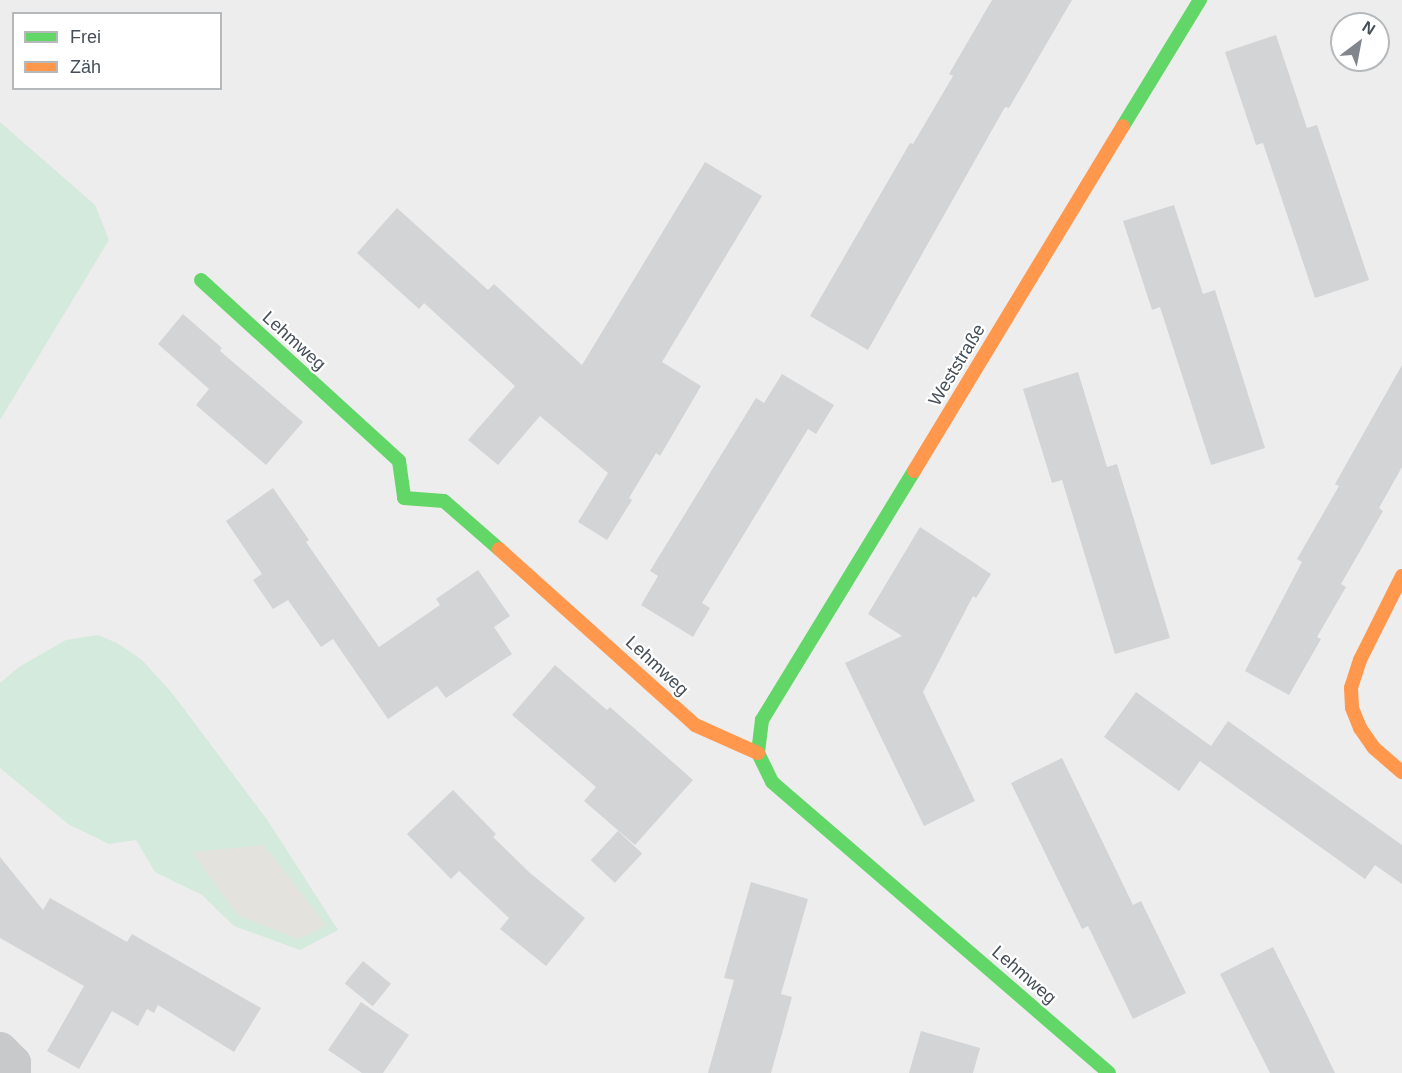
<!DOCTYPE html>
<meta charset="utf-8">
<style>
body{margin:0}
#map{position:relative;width:1402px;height:1073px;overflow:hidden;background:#ededed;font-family:Arial,sans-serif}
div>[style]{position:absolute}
.green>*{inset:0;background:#d3eadc}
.sand>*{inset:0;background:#e4e2dc}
.building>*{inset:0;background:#d3d4d6;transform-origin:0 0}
.street>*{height:33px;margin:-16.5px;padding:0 16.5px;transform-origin:16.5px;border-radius:16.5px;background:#c7c9cb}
.fast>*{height:14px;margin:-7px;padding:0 7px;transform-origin:7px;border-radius:7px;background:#63d668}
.slow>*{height:14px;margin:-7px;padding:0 7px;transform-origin:7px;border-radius:7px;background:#ff974d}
span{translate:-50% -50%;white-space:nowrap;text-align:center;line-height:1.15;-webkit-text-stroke:4.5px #fff;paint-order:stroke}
.street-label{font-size:18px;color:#464f57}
.legend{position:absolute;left:12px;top:12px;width:210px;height:78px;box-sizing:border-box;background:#fff;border:2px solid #b5b9bc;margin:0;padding:8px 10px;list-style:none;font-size:18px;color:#464f57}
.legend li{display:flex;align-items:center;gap:12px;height:30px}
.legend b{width:30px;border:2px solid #b5b9bc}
.north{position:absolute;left:1330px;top:12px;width:60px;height:60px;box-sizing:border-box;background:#fff;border:2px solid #b5b9bc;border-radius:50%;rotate:32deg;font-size:16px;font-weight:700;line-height:24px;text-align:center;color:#464f57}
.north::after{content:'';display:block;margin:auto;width:21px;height:27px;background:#80868c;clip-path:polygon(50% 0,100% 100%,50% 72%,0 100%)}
</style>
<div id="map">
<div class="green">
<i style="clip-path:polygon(0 122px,95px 205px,109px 240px,0 420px)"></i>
<i style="clip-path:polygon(98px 635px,117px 643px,142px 660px,172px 693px,268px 821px,338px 930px,300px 950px,234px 926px,202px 895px,155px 872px,136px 840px,109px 844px,68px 824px,0 768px,0 683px,19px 667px,66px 640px)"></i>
</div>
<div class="sand">
<i style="clip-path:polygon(264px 845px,326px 925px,298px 939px,238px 915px,192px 852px)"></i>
</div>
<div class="building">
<i style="clip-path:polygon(992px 0,1072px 0,1009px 108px,1005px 107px,868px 350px,810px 316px,910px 143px,913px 144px,953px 76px,949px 74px)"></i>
<i style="clip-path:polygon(1276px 35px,1307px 128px,1317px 125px,1369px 280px,1315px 298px,1263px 143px,1256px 145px,1225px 52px)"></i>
<i style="clip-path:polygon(705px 162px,762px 196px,662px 362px,701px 386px,660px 456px,656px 453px,629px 498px,632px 500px,607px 540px,578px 522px,608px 473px,540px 416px,498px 465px,468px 440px,515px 386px,424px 303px,419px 309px,357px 253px,397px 208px,488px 290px,494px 284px,582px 365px)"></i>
<i style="clip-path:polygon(1174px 205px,1203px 294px,1215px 290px,1265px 448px,1211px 465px,1160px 307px,1152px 310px,1123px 221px)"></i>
<i style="clip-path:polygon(183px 314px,222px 348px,220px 351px,303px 422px,266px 465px,196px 405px,209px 389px,158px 344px)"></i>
<i style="clip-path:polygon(1402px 365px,1402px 467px,1379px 508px,1383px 511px,1341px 584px,1346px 587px,1317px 637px,1321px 639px,1289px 695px,1245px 671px,1302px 562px,1297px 559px,1339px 486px,1335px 484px)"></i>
<i style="clip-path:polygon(1078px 372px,1107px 467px,1117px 464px,1170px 638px,1115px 654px,1062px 480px,1052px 483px,1023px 389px)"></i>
<i style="clip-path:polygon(782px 374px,834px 405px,816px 434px,808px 429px,702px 603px,710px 608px,693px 637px,641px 605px,658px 576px,650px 571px,756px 398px,764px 403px)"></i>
<i style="clip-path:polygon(273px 488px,309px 540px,306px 542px,379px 647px,440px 605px,436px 599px,478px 570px,510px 616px,494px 627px,512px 654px,446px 698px,437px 686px,388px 719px,333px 639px,321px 647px,288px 600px,273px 609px,253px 580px,262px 574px,226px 521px)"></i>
<i style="clip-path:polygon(920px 527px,991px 574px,976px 598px,973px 596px,923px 692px,975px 801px,924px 826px,845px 663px,902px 636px,868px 614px)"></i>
<i style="clip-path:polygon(555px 665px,607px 710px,610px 707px,693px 780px,635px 845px,584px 801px,596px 787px,512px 715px)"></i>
<i style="clip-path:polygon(1136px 692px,1211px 746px,1228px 721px,1402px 845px,1402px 884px,1375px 865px,1365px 879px,1200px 761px,1179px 791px,1104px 737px)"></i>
<i style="clip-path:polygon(1062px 758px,1133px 905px,1141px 901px,1186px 993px,1133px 1019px,1088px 926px,1082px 929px,1011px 783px)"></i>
<i style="clip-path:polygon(453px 790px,496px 834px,493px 837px,530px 873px,585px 918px,546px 966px,500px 929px,509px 918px,459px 871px,451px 879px,407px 834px)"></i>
<i style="left:618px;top:831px;width:33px;height:40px;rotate:43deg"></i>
<i style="clip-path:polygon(0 857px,43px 910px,50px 898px,127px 942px,132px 934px,261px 1008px,234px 1052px,158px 1005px,154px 1013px,147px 1009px,138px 1026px,112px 1011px,79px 1069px,47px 1051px,84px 986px,0 938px)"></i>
<i style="clip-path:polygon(751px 882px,808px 899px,781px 994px,792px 997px,771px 1073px,708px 1073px,734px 980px,724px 978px)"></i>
<i style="clip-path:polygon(1273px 947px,1310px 1021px,1335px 1073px,1270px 1073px,1220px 974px)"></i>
<i style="left:363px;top:961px;width:36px;height:29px;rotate:39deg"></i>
<i style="clip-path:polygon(361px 1002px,409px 1035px,383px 1073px,362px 1073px,328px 1050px)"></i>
<i style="clip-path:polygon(921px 1031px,980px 1048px,973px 1073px,909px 1073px)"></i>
</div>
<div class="street">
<i style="left:0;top:1048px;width:20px;rotate:45deg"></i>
<i style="left:14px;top:1062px;width:11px;rotate:90deg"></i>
</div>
<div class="fast">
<i style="left:1123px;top:126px;width:148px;rotate:-58.6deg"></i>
<i style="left:201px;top:280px;width:268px;rotate:42.4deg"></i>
<i style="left:399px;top:461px;width:37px;rotate:82deg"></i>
<i style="left:404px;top:498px;width:40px;rotate:4.3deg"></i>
<i style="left:444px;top:501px;width:73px;rotate:41.1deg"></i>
<i style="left:914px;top:471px;width:292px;rotate:121.4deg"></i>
<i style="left:762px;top:720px;width:33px;rotate:97deg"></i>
<i style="left:758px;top:753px;width:32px;rotate:64deg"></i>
<i style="left:772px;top:782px;width:445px;rotate:40.8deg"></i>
</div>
<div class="slow">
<i style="left:914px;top:471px;width:403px;rotate:-58.8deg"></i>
<i style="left:499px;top:549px;width:263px;rotate:41.9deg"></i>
<i style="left:695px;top:725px;width:69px;rotate:24deg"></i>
<i style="left:1402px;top:576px;width:94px;rotate:116.6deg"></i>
<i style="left:1360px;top:660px;width:29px;rotate:108deg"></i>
<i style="left:1351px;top:688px;width:20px;rotate:87deg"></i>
<i style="left:1352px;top:708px;width:22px;rotate:68deg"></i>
<i style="left:1360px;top:728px;width:24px;rotate:55deg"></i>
<i style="left:1374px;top:748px;width:37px;rotate:41deg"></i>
</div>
<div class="street-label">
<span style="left:294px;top:341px;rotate:42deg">Lehmweg</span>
<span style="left:957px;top:365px;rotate:-59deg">Weststraße</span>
<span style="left:657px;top:666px;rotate:43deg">Lehmweg</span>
<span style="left:1024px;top:975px;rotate:41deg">Lehmweg</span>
</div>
<ul class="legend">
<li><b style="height:8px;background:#63d668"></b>Frei</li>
<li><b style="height:8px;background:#ff974d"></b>Zäh</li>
</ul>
<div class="north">N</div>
</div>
